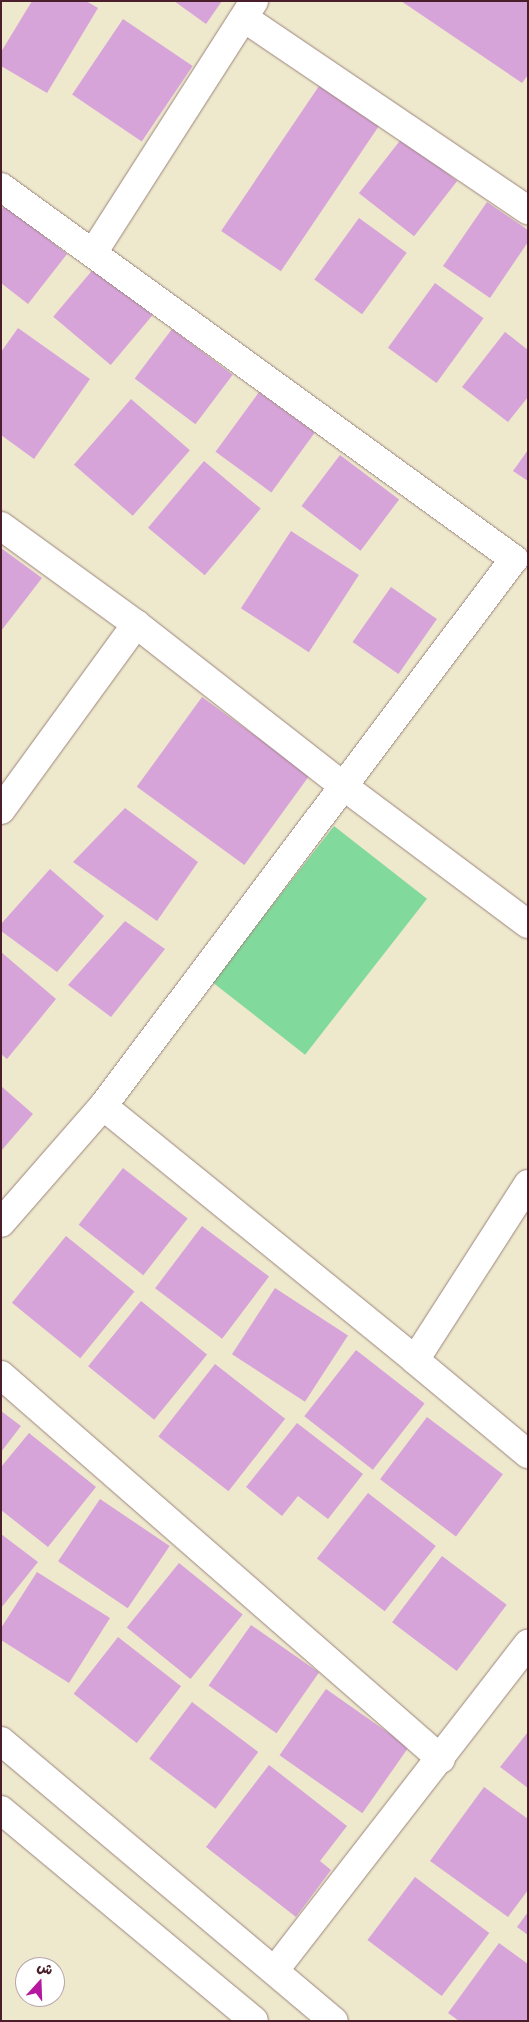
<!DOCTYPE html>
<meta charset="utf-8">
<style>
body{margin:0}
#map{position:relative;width:529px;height:2022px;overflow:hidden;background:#eee8cd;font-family:Mynerve,"Playpen Sans Arabic",sans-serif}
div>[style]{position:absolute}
.green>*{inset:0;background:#82d99c;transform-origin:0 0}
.building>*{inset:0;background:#d7a4da;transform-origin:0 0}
.roads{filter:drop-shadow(0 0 1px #9c847c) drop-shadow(0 0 1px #9c847c)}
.street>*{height:28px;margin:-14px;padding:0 14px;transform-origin:14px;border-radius:14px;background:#fff}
span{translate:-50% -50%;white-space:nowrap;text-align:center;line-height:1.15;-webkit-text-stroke:4px #fff;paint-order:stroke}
.frame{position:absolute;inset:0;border:2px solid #4a1f2b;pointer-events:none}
.north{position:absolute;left:15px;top:1957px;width:50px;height:50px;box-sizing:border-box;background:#fff;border:1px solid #b7a5aa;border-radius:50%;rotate:20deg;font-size:14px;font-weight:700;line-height:20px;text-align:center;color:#4a1f2b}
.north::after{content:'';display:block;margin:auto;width:18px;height:22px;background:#b5179e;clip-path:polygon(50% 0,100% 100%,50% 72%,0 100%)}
</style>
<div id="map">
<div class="green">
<i style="left:334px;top:826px;width:118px;height:198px;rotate:38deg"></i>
</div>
<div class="building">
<i style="clip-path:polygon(32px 1px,86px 1px,98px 8px,47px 93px,1px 66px,1px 52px)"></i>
<i style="clip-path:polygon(174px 1px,222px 1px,206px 24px)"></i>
<i style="clip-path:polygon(401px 1px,528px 1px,528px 75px,522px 83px)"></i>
<i style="left:123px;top:19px;width:84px;height:91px;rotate:34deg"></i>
<i style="left:319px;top:86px;width:72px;height:175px;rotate:34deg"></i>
<i style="left:402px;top:138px;width:70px;height:70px;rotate:38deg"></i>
<i style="clip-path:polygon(487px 202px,528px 230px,528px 242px,490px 298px,443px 266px)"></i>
<i style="clip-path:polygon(5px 205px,67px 254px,28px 304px,1px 283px,1px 210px)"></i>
<i style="left:359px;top:218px;width:59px;height:76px;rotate:36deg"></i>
<i style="left:95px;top:267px;width:75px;height:65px;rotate:40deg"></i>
<i style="left:435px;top:283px;width:60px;height:80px;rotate:36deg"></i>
<i style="clip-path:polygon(18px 328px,90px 379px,34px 459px,1px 435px,1px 352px)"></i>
<i style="left:172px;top:329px;width:76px;height:62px;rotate:37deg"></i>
<i style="clip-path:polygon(505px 332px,528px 350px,528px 397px,508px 422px,462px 387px)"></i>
<i style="left:259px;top:392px;width:69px;height:74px;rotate:36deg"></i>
<i style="left:131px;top:399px;width:78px;height:87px;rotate:41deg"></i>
<i style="clip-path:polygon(528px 450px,528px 481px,513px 471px)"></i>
<i style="left:340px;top:455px;width:74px;height:64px;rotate:37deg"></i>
<i style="left:204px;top:461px;width:74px;height:87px;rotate:40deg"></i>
<i style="left:291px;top:531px;width:81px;height:92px;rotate:33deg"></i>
<i style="clip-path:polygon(1px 548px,42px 578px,1px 631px)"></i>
<i style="left:391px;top:587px;width:56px;height:67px;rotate:35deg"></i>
<i style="left:202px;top:697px;width:133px;height:111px;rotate:36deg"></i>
<i style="clip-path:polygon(125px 808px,198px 862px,157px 921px,73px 862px)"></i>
<i style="clip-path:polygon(50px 869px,104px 916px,57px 972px,1px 931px,1px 924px)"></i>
<i style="clip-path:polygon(125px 921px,165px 949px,111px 1017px,68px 985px)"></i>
<i style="clip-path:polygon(1px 952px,56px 999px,7px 1059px,1px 1054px)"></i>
<i style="clip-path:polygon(1px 1086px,33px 1114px,1px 1151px)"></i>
<i style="left:123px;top:1168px;width:82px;height:72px;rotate:38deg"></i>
<i style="left:202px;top:1226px;width:84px;height:78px;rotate:37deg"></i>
<i style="left:66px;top:1236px;width:88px;height:86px;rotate:39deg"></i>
<i style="left:275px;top:1288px;width:87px;height:79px;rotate:33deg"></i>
<i style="left:141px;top:1301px;width:85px;height:84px;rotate:39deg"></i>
<i style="left:356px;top:1350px;width:87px;height:84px;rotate:38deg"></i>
<i style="left:215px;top:1364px;width:89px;height:92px;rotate:38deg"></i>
<i style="clip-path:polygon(1px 1411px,21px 1426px,1px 1452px)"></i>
<i style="left:427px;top:1417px;width:95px;height:78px;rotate:37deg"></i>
<i style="clip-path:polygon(297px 1423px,363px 1474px,328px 1519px,298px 1496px,282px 1516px,246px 1487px)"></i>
<i style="clip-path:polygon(29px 1433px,96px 1487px,48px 1547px,1px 1510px,1px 1467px)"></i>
<i style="left:368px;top:1493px;width:86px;height:83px;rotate:38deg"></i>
<i style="left:100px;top:1499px;width:84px;height:75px;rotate:34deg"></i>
<i style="clip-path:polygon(1px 1534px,38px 1562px,1px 1608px)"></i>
<i style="left:442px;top:1556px;width:81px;height:83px;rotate:37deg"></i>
<i style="left:179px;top:1563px;width:82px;height:83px;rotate:39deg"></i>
<i style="clip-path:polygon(37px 1572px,110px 1618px,69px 1683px,1px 1640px,1px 1628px)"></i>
<i style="left:251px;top:1625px;width:83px;height:74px;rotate:35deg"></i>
<i style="left:118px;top:1637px;width:80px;height:72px;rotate:38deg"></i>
<i style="left:326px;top:1689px;width:101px;height:81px;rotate:35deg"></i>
<i style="left:192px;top:1702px;width:83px;height:71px;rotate:37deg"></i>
<i style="clip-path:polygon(528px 1732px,528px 1788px,500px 1767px)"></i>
<i style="clip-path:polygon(269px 1765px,347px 1826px,320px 1861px,331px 1870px,296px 1917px,206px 1847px)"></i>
<i style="clip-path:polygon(484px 1787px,528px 1819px,528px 1890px,508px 1917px,430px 1861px)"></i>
<i style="left:415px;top:1877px;width:93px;height:79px;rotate:37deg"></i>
<i style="clip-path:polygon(528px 1912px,528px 1935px,517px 1927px)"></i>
<i style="clip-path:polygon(499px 1943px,528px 1964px,528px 2021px,459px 2021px,448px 2013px)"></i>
</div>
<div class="roads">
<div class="street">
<i style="left:244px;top:18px;width:343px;rotate:34.1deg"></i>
<i style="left:1px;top:187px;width:634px;rotate:35.95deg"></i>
<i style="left:514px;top:559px;width:684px;rotate:126.92deg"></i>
<i style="left:103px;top:1106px;width:155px;rotate:131.1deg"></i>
<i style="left:93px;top:253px;width:299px;rotate:-57.4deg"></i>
<i style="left:1px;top:526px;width:167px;rotate:36deg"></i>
<i style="left:136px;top:624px;width:261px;rotate:38deg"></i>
<i style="left:342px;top:785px;width:232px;rotate:36.8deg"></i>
<i style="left:1px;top:810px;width:230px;rotate:-54deg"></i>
<i style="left:103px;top:1106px;width:402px;rotate:39.1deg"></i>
<i style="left:528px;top:1184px;width:209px;rotate:122.7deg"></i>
<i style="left:415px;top:1360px;width:147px;rotate:39.8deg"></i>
<i style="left:1px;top:1375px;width:584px;rotate:41.11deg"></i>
<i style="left:1px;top:1741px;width:435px;rotate:40.1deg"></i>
<i style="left:1px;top:1810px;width:329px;rotate:39.8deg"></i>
<i style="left:275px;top:1970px;width:413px;rotate:-52.2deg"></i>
</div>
</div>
<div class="frame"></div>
<div class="north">ش</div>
</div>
